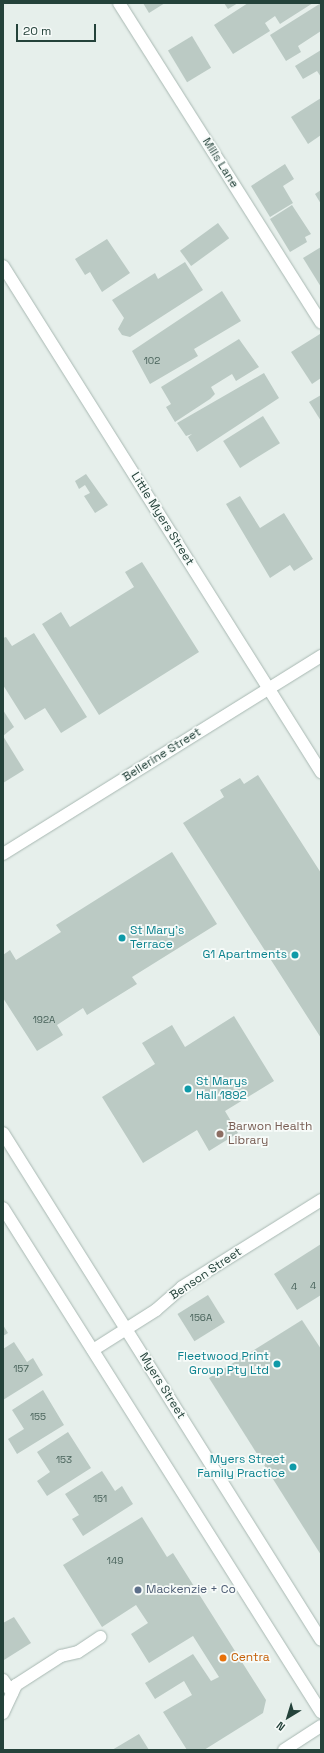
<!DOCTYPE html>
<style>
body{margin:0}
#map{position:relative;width:324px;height:1753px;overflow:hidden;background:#e6efeb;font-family:"Space Grotesk",sans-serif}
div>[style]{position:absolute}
.building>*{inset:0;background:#bbcac4;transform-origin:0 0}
.roads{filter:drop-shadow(0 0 1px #a8b8b2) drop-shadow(0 0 1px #a8b8b2)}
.service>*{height:12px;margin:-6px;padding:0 6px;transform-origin:6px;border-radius:6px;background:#fff}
.minor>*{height:12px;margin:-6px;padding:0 6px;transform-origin:6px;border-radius:6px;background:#fff}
.tertiary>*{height:12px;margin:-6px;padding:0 6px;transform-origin:6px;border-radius:6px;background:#fff}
.dots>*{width:11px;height:11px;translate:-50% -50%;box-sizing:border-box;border:2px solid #f7fbf9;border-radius:50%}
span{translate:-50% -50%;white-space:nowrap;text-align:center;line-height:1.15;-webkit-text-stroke:3.5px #f7fbf9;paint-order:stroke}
.number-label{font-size:10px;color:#4a645c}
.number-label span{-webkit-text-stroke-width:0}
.street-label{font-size:12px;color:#24423a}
.culture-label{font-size:12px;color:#0d838f}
.left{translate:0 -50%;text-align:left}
.right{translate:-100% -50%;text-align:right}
.education-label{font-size:12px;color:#785e54}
.service-label{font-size:12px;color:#4e5e75}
.food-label{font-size:12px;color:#c56008}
.frame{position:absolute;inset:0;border:4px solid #24423a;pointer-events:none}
.north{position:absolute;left:268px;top:1697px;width:40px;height:40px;-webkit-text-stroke:3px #f7fbf9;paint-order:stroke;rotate:218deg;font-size:11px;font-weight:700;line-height:16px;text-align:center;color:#24423a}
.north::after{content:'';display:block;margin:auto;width:14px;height:18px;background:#24423a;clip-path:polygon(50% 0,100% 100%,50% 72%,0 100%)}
.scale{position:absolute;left:16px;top:24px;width:80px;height:18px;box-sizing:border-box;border:2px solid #24423a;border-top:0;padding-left:5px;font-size:12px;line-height:14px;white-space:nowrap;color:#24423a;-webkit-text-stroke:3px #f7fbf9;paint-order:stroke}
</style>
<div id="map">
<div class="building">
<i style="clip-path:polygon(143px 3px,165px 3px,149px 13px)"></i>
<i style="clip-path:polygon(224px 3px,238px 3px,228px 9px)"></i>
<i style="clip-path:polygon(248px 3px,313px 3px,280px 24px,275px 16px,265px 23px,270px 31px,233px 54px,214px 25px)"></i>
<i style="clip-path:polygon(321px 3px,321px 31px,298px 46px,301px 52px,286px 61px,270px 35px)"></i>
<i style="left:192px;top:36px;width:37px;height:28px;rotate:59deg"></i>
<i style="clip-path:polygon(321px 50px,321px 77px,317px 71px,303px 79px,295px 66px)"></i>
<i style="clip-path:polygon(321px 98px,321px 135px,308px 144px,291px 117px)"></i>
<i style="clip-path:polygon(285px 164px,294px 179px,283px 186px,293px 203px,270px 217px,251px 186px)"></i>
<i style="clip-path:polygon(321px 190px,321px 204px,315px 194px)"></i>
<i style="clip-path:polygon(292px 205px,311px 234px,305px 237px,307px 242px,290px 252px,270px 219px)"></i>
<i style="left:218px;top:223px;width:19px;height:47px;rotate:54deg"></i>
<i style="clip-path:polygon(107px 239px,130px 273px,102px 292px,90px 272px,85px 275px,75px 259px)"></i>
<i style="clip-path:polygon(321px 247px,321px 287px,303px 258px)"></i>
<i style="clip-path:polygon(185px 262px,203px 290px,130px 337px,122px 335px,118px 329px,124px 318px,112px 300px,155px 273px,158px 279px)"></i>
<i style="clip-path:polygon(222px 291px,241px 321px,194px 349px,198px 356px,150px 384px,132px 351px)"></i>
<i style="clip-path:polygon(320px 334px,321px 378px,312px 384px,291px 352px)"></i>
<i style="clip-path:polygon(239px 339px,259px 367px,236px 381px,232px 374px,211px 387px,215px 394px,210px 399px,175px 422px,166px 407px,171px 404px,161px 387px)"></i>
<i style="clip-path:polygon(264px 373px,279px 398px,197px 452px,188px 437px,192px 434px,186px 436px,177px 423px)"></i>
<i style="clip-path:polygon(321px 395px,321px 421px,309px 402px)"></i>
<i style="left:263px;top:416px;width:32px;height:47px;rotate:58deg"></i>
<i style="clip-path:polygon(86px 474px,108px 505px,95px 513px,84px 496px,90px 493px,85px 485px,79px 489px,75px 481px)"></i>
<i style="clip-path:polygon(240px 496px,260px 528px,284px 513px,313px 559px,294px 571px,290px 565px,270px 578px,226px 504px)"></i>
<i style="clip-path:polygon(142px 562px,199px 652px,99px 715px,42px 624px,61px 612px,70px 627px,134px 587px,125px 572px)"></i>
<i style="clip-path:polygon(34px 633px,87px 717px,61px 733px,45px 708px,25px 720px,3px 685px,3px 638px,6px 637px,12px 646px)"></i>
<i style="clip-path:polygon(3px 710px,14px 727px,3px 736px)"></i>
<i style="clip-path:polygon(3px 736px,24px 770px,3px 783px)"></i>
<i style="clip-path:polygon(258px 775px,321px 873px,321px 1038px,183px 823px,224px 797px,220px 790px,240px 778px,244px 784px)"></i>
<i style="clip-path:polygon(172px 852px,217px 924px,132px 977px,137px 984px,87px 1015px,83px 1008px,57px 1025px,63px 1035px,37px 1051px,3px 998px,3px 955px,10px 950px,16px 960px,61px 932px,56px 925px)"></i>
<i style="clip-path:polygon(234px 1016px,274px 1081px,225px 1111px,238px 1133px,209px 1151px,197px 1130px,143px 1163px,102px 1097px,155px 1064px,142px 1043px,172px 1025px,185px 1047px)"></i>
<i style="clip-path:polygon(321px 1244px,321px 1295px,297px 1310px,274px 1274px)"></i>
<i style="left:208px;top:1295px;width:32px;height:36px;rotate:58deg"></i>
<i style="clip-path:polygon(302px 1320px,321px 1349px,321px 1555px,209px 1378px)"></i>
<i style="clip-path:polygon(3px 1325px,8px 1333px,3px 1336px)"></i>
<i style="clip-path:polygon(14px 1342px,27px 1362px,33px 1358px,43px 1375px,3px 1400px,3px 1349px)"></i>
<i style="clip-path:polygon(43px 1390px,64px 1425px,17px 1454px,8px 1439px,24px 1429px,12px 1410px)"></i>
<i style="clip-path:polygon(68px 1432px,91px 1468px,47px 1496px,37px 1481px,50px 1472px,37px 1452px)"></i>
<i style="clip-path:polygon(102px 1471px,115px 1491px,122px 1486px,133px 1504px,83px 1536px,72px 1519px,79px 1515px,65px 1494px)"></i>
<i style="clip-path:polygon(142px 1517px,167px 1557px,173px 1553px,266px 1700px,263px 1713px,204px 1750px,187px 1750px,163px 1712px,192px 1695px,184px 1681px,155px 1699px,145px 1683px,193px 1654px,211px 1681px,219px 1677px,193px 1636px,149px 1663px,131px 1634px,148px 1623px,136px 1605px,102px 1627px,63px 1565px)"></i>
<i style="clip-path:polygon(14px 1617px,31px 1643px,4px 1660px,3px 1623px)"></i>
<i style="clip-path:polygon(139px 1734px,149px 1750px,112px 1750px)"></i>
</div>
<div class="roads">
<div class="service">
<i style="left:119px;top:3px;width:378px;rotate:57.7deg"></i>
<i style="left:3px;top:1680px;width:16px;rotate:55deg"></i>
<i style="left:3px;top:1713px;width:31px;rotate:-65deg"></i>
<i style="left:16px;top:1685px;width:54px;rotate:-32.8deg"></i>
<i style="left:61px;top:1656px;width:17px;rotate:-13deg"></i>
<i style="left:78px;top:1652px;width:27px;rotate:-34deg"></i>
</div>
<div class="minor">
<i style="left:3px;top:266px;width:598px;rotate:57.85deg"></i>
<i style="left:3px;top:854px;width:375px;rotate:-31.9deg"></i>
<i style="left:3px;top:1133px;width:598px;rotate:57.9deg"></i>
<i style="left:3px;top:1208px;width:596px;rotate:57.75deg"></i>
<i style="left:93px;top:1350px;width:75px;rotate:-32.4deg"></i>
<i style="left:156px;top:1310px;width:35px;rotate:-41deg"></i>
<i style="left:182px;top:1287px;width:164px;rotate:-32deg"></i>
</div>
<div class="tertiary">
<i style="left:284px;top:1750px;width:44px;rotate:-33deg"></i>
</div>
</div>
<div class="dots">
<i style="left:122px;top:938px;background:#0f9aa8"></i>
<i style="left:295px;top:955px;background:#0f9aa8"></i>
<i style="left:188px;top:1089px;background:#0f9aa8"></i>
<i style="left:220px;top:1134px;background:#8d6e63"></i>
<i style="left:277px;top:1364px;background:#0f9aa8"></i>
<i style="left:293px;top:1467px;background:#0f9aa8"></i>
<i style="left:138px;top:1590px;background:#5c6f8a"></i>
<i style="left:223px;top:1658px;background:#e8710a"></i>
</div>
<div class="number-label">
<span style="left:152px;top:361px">102</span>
<span style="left:44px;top:1020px">192A</span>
<span style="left:313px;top:1286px">4</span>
<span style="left:294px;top:1287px">4</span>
<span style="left:201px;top:1318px">156A</span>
<span style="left:21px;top:1369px">157</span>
<span style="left:38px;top:1417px">155</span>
<span style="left:64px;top:1460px">153</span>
<span style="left:100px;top:1499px">151</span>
<span style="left:115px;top:1561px">149</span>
</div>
<div class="street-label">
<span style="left:220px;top:163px;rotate:58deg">Mills Lane</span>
<span style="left:162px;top:519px;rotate:58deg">Little Myers Street</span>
<span style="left:162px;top:755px;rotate:-32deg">Bellerine Street</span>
<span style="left:206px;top:1274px;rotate:-34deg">Benson Street</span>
<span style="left:162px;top:1386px;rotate:58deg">Myers Street</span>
</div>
<div class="culture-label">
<span class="left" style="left:130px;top:938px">St Mary's<br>Terrace</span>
<span class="right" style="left:287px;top:955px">G1 Apartments</span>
<span class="left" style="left:196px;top:1089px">St Marys<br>Hall 1892</span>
<span class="right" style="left:269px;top:1364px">Fleetwood Print<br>Group Pty Ltd</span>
<span class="right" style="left:285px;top:1467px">Myers Street<br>Family Practice</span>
</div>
<div class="education-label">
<span class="left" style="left:228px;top:1134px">Barwon Health<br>Library</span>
</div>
<div class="service-label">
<span class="left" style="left:146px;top:1590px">Mackenzie + Co</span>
</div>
<div class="food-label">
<span class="left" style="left:231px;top:1658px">Centra</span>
</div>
<div class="frame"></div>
<div class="north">N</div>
<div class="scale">20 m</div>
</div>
